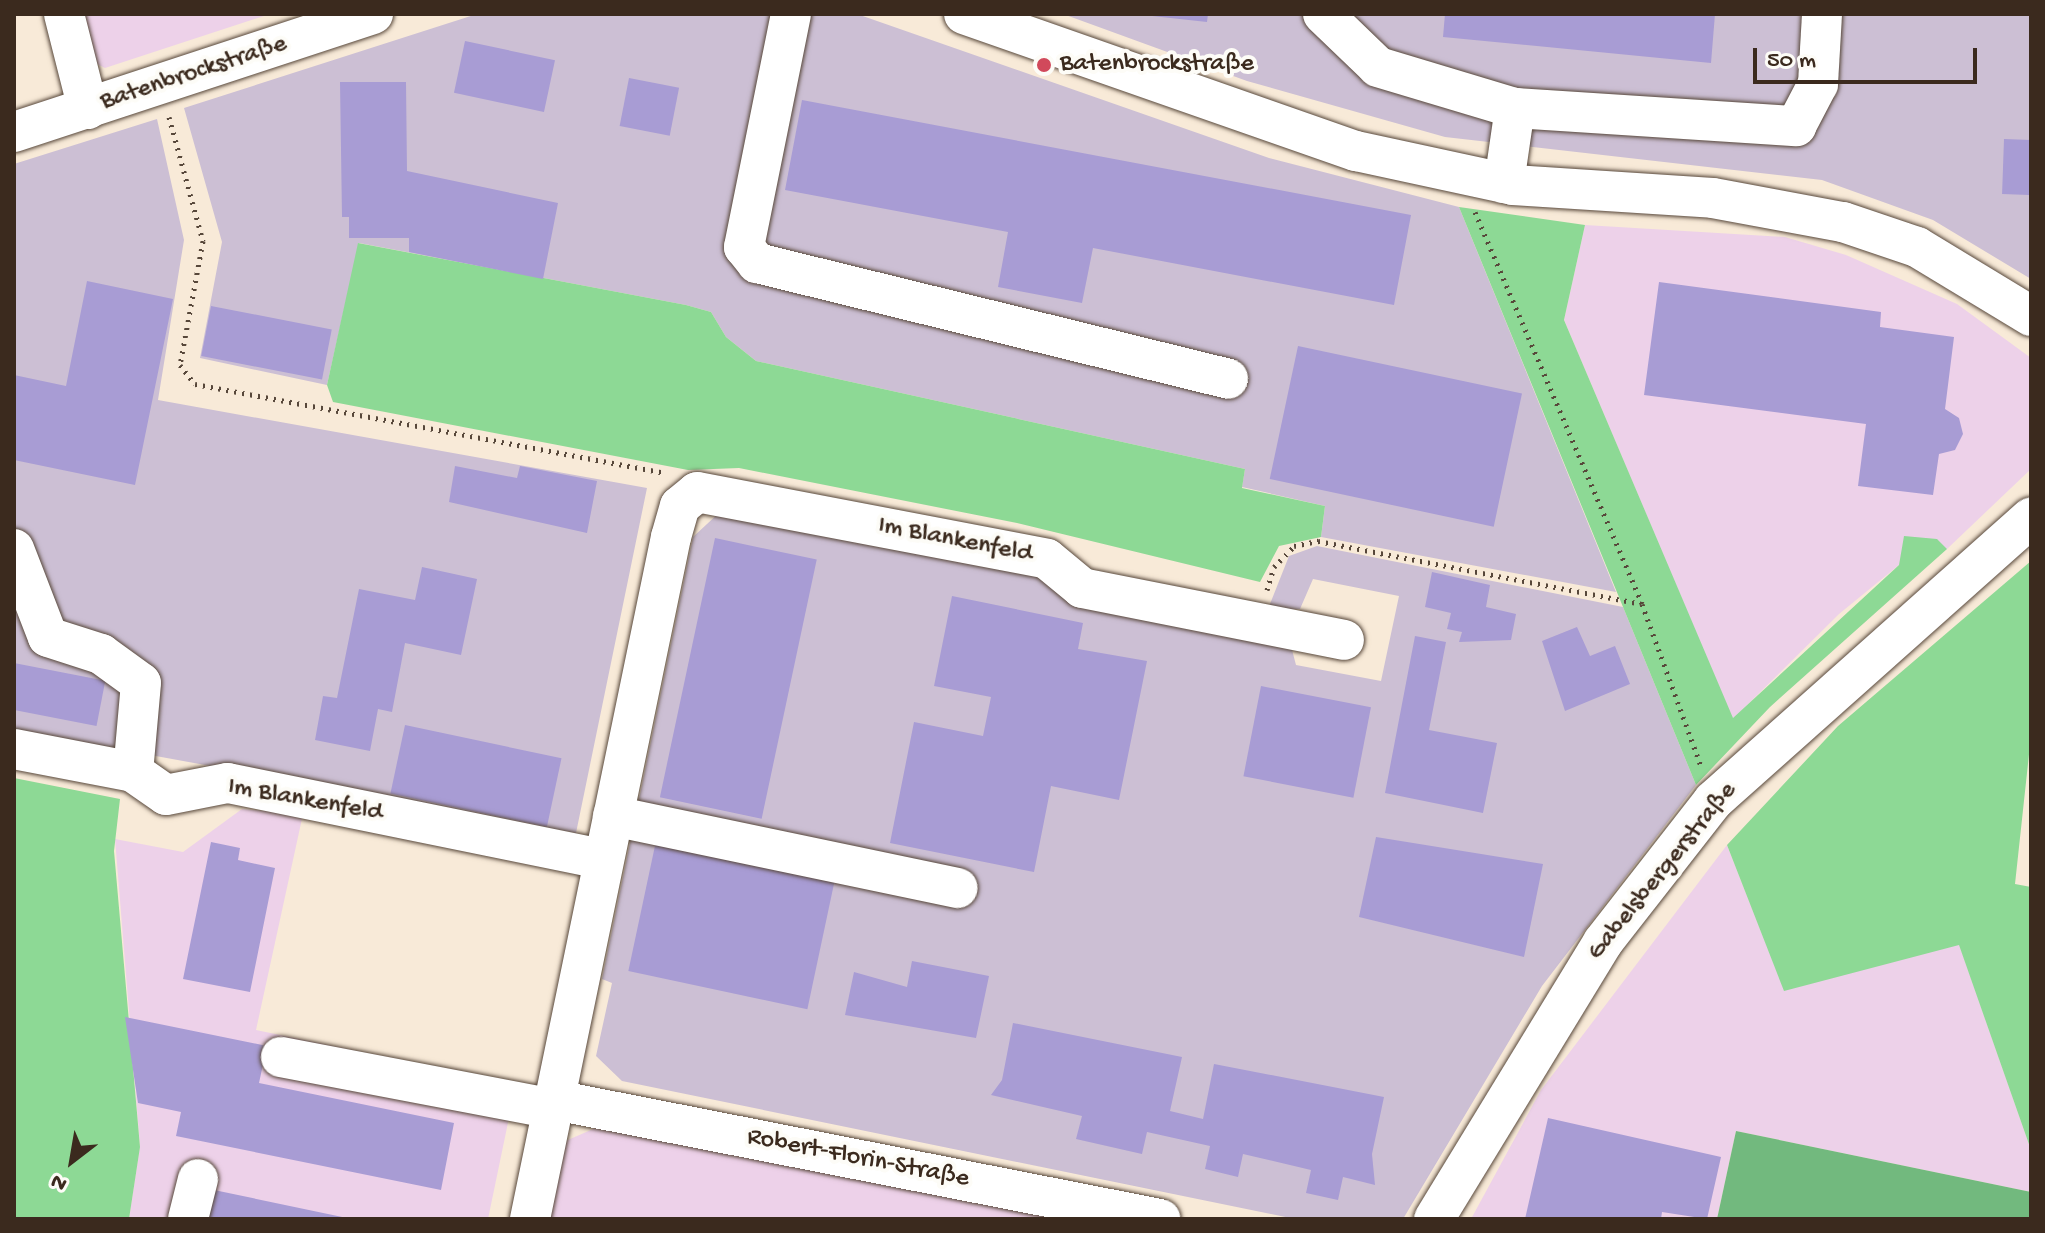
<!DOCTYPE html>
<html>
<head>
<meta charset="utf-8">
<style>
  body { margin:0 }
  #map { position:relative; width:2045px; height:1233px; overflow:hidden; background:#f8ead8; font-family:"Gochi Hand",sans-serif }
  div>[style] { position:absolute }
  .built>* { inset:0; background:#edd1e9 }
  .industrial>* { inset:0; background:#ccbfd4 }
  .green>* { inset:0; background:#8dd995 }
  .forest>* { inset:0; background:#72b97e }
  .building>* { inset:0; background:#a89cd4; transform-origin:0 0 }
  .path>* { height:5px; margin-top:-2.5px; transform-origin:0; background:repeating-linear-gradient(90deg,#57473a 0 2px,transparent 0 8px) }
  .roads { filter:drop-shadow(0 0 2px #57473a) drop-shadow(0 0 2px #57473a) }
  .minor>* { height:40px; margin:-20px; padding:0 20px; transform-origin:20px; border-radius:20px; background:#fff }
  .dots>* { width:22px; height:22px; translate:-50% -50%; box-sizing:border-box; border:4px solid #fdfcf7; border-radius:50% }
  span { translate:-50% -50%; white-space:nowrap; text-align:center; line-height:1.15; -webkit-text-stroke:8px #fdfcf7; paint-order:stroke }
  .poi-label { font-size:26px; color:#3b2a1e }
  .left { translate:0 -50%; text-align:left }
  .street-label { font-size:26px; color:#3b2a1e }
  .frame { position:absolute; inset:0; border:16px solid #3b2a1e; pointer-events:none }
  .north { position:absolute; left:32px; top:1121px; width:80px; height:80px; -webkit-text-stroke:6px #fdfcf7; paint-order:stroke; rotate:211deg; font-size:22px; font-weight:700; line-height:32px; text-align:center; color:#3b2a1e }
  .north::after { content:''; display:block; margin:auto; width:28px; height:36px; background:#3b2a1e; clip-path:polygon(50% 0,100% 100%,50% 72%,0 100%) }
  .scale { position:absolute; left:1753px; top:48px; width:224px; height:36px; box-sizing:border-box; border:4px solid #3b2a1e; border-top:0; padding-left:10px; font-size:24px; line-height:28px; white-space:nowrap; color:#3b2a1e; -webkit-text-stroke:6px #fdfcf7; paint-order:stroke }
</style>
</head>
<body>
<div id="map">
  <div class="built">
    <i style="clip-path:polygon(74px 14px,270px 14px,105px 68px,93px 62px)"></i>
    <i style="clip-path:polygon(1585px 225px,1785px 237px,1846px 255px,1957px 304px,2031px 358px,2031px 469px,1947px 549px,1899px 565px,1839px 614px,1733px 719px,1564px 320px)"></i>
    <i style="clip-path:polygon(242px 809px,303px 814px,256px 1030px,516px 1084px,488px 1219px,129px 1219px,140px 1146px,115px 839px,183px 852px)"></i>
    <i style="clip-path:polygon(1727px 845px,1784px 990px,1959px 944px,2031px 1150px,2031px 1192px,1736px 1131px,1717px 1219px,1471px 1219px,1541px 1090px)"></i>
    <i style="clip-path:polygon(600px 1126px,1082px 1219px,544px 1219px,561px 1143px)"></i>
  </div>
  <div class="industrial">
    <i style="clip-path:polygon(477px 14px,857px 14px,1269px 158px,1459px 207px,1616px 592px,1321px 537px,1325px 506px,1242px 487px,1245px 469px,756px 361px,726px 337px,711px 312px,686px 305px,359px 243px,327px 385px,200px 358px,222px 242px,184px 108px)"></i>
    <i style="clip-path:polygon(1063px 14px,2031px 14px,2031px 279px,1933px 220px,1822px 180px,1445px 137px,1247px 81px)"></i>
    <i style="clip-path:polygon(157px 119px,184px 240px,158px 400px,647px 488px,576px 833px,14px 730px,14px 164px)"></i>
    <i style="clip-path:polygon(721px 511px,1051px 574px,1291px 646px,1296px 665px,1381px 681px,1399px 596px,1313px 579px,1300px 609px,1268px 609px,1289px 556px,1317px 546px,1623px 607px,1696px 785px,1542px 986px,1403px 1219px,1295px 1219px,622px 1081px,596px 1056px,612px 983px,602px 979px,693px 537px)"></i>
  </div>
  <div class="green">
    <i style="clip-path:polygon(1459px 207px,1585px 225px,1564px 320px,1733px 718px,1899px 565px,1904px 536px,1937px 539px,1947px 549px,1770px 707px,1696px 785px)"></i>
    <i style="clip-path:polygon(358px 243px,686px 305px,711px 312px,726px 337px,756px 361px,1245px 469px,1242px 488px,1325px 506px,1321px 537px,1279px 546px,1260px 582px,1017px 523px,739px 468px,688px 470px,333px 402px,327px 385px)"></i>
    <i style="clip-path:polygon(2031px 561px,2031px 736px,2015px 884px,2031px 887px,2031px 1150px,1959px 945px,1784px 991px,1727px 845px,1838px 726px)"></i>
    <i style="clip-path:polygon(14px 778px,120px 799px,114px 851px,140px 1147px,129px 1219px,14px 1219px)"></i>
  </div>
  <div class="forest">
    <i style="clip-path:polygon(1736px 1131px,2031px 1192px,2031px 1219px,1717px 1219px)"></i>
  </div>
  <div class="building">
    <i style="clip-path:polygon(1134px 14px,1208px 14px,1207px 22px)"></i>
    <i style="clip-path:polygon(1445px 14px,1715px 14px,1711px 63px,1443px 37px)"></i>
    <i style="left:465px;top:41px;width:92px;height:53px;rotate:12deg"></i>
    <i style="left:629px;top:78px;width:51px;height:49px;rotate:11deg"></i>
    <i style="clip-path:polygon(340px 82px,406px 82px,407px 171px,558px 203px,543px 279px,409px 252px,409px 238px,349px 238px,349px 217px,342px 217px)"></i>
    <i style="clip-path:polygon(802px 100px,1411px 215px,1394px 305px,1093px 248px,1082px 303px,998px 287px,1008px 232px,785px 190px)"></i>
    <i style="left:2004px;top:139px;width:27px;height:55px;rotate:2deg"></i>
    <i style="clip-path:polygon(87px 281px,173px 299px,135px 485px,14px 460px,14px 375px,66px 386px)"></i>
    <i style="clip-path:polygon(1659px 282px,1881px 312px,1880px 327px,1954px 337px,1945px 409px,1959px 418px,1963px 434px,1955px 450px,1939px 454px,1933px 495px,1858px 486px,1866px 424px,1644px 395px)"></i>
    <i style="left:211px;top:306px;width:123px;height:51px;rotate:11deg"></i>
    <i style="left:1298px;top:346px;width:229px;height:136px;rotate:12deg"></i>
    <i style="clip-path:polygon(455px 466px,517px 478px,520px 466px,597px 481px,587px 533px,449px 502px)"></i>
    <i style="left:715px;top:538px;width:104px;height:265px;rotate:12deg"></i>
    <i style="clip-path:polygon(422px 567px,477px 579px,461px 655px,405px 643px,392px 712px,378px 709px,370px 751px,315px 740px,323px 696px,337px 698px,359px 589px,415px 600px)"></i>
    <i style="clip-path:polygon(1432px 572px,1490px 585px,1486px 607px,1516px 614px,1511px 640px,1459px 642px,1462px 632px,1447px 629px,1451px 613px,1425px 607px)"></i>
    <i style="clip-path:polygon(952px 596px,1083px 623px,1078px 649px,1147px 661px,1119px 800px,1051px 786px,1034px 872px,890px 843px,914px 722px,983px 736px,991px 697px,934px 686px)"></i>
    <i style="clip-path:polygon(1577px 627px,1590px 656px,1615px 646px,1630px 684px,1565px 711px,1542px 641px)"></i>
    <i style="clip-path:polygon(1415px 636px,1446px 642px,1429px 730px,1497px 743px,1483px 813px,1385px 793px)"></i>
    <i style="left:14px;top:663px;width:93px;height:46px;rotate:11deg"></i>
    <i style="left:1261px;top:686px;width:112px;height:92px;rotate:11deg"></i>
    <i style="left:405px;top:725px;width:160px;height:70px;rotate:12deg"></i>
    <i style="clip-path:polygon(1376px 837px,1543px 864px,1524px 957px,1359px 917px)"></i>
    <i style="left:656px;top:841px;width:183px;height:133px;rotate:12deg"></i>
    <i style="clip-path:polygon(211px 842px,240px 848px,238px 860px,275px 868px,250px 992px,183px 979px)"></i>
    <i style="clip-path:polygon(912px 961px,989px 976px,976px 1038px,845px 1015px,854px 972px,907px 987px)"></i>
    <i style="clip-path:polygon(125px 1017px,267px 1046px,259px 1083px,454px 1123px,441px 1190px,176px 1136px,181px 1112px,138px 1103px)"></i>
    <i style="clip-path:polygon(1013px 1023px,1182px 1057px,1170px 1111px,1203px 1119px,1214px 1064px,1384px 1097px,1372px 1154px,1375px 1185px,1343px 1177px,1338px 1200px,1306px 1193px,1311px 1170px,1243px 1154px,1238px 1177px,1205px 1169px,1210px 1146px,1147px 1132px,1142px 1154px,1076px 1139px,1082px 1116px,991px 1095px,1002px 1080px)"></i>
    <i style="clip-path:polygon(1548px 1118px,1721px 1157px,1707px 1219px,1662px 1212px,1661px 1219px,1525px 1219px)"></i>
    <i style="clip-path:polygon(214px 1190px,347px 1218px,347px 1219px,208px 1219px)"></i>
  </div>
  <div class="path">
    <i style="left:169px;top:117px;width:129px;rotate:74.7deg"></i>
    <i style="left:203px;top:241px;width:126px;rotate:100.5deg"></i>
    <i style="left:180px;top:365px;width:24px;rotate:52deg"></i>
    <i style="left:195px;top:384px;width:479px;rotate:10.7deg"></i>
    <i style="left:1475px;top:212px;width:426px;rotate:66.9deg"></i>
    <i style="left:1642px;top:604px;width:172px;rotate:70deg"></i>
    <i style="left:1267px;top:590px;width:24px;rotate:-73deg"></i>
    <i style="left:1274px;top:567px;width:29px;rotate:-46deg"></i>
    <i style="left:1294px;top:546px;width:25px;rotate:-12deg"></i>
    <i style="left:1318px;top:541px;width:329px;rotate:11deg"></i>
  </div>
  <div class="roads">
    <div class="minor">
      <i style="left:64px;top:14px;width:98px;rotate:75.8deg"></i>
      <i style="left:791px;top:14px;width:238px;rotate:101.4deg"></i>
      <i style="left:744px;top:247px;width:21px;rotate:51deg"></i>
      <i style="left:757px;top:263px;width:485px;rotate:13.8deg"></i>
      <i style="left:964px;top:14px;width:415px;rotate:19.3deg"></i>
      <i style="left:1356px;top:151px;width:161px;rotate:12.2deg"></i>
      <i style="left:1513px;top:185px;width:200px;rotate:3.7deg"></i>
      <i style="left:1713px;top:198px;width:132px;rotate:10.5deg"></i>
      <i style="left:1843px;top:222px;width:78px;rotate:18.7deg"></i>
      <i style="left:1917px;top:247px;width:133px;rotate:31.2deg"></i>
      <i style="left:1323px;top:14px;width:76px;rotate:43.9deg"></i>
      <i style="left:1378px;top:67px;width:143px;rotate:16.7deg"></i>
      <i style="left:1515px;top:108px;width:282px;rotate:3.7deg"></i>
      <i style="left:1796px;top:126px;width:47px;rotate:-62.4deg"></i>
      <i style="left:1818px;top:84px;width:70px;rotate:-86.7deg"></i>
      <i style="left:14px;top:132px;width:378px;rotate:-18.2deg"></i>
      <i style="left:1504px;top:183px;width:76px;rotate:-81.7deg"></i>
      <i style="left:14px;top:549px;width:94px;rotate:68.9deg"></i>
      <i style="left:48px;top:637px;width:56px;rotate:17.8deg"></i>
      <i style="left:101px;top:654px;width:49px;rotate:35.9deg"></i>
      <i style="left:141px;top:683px;width:89px;rotate:95.1deg"></i>
      <i style="left:14px;top:749px;width:121px;rotate:10.9deg"></i>
      <i style="left:133px;top:772px;width:40px;rotate:34.9deg"></i>
      <i style="left:166px;top:795px;width:63px;rotate:-11deg"></i>
      <i style="left:228px;top:783px;width:383px;rotate:11.5deg"></i>
      <i style="left:613px;top:816px;width:352px;rotate:11.8deg"></i>
      <i style="left:281px;top:1057px;width:277px;rotate:10.8deg"></i>
      <i style="left:555px;top:1100px;width:617px;rotate:11.13deg"></i>
      <i style="left:188px;top:1219px;width:41px;rotate:-76deg"></i>
      <i style="left:530px;top:1219px;width:696px;rotate:-78.32deg"></i>
      <i style="left:671px;top:537px;width:32px;rotate:-74deg"></i>
      <i style="left:680px;top:506px;width:22px;rotate:-39deg"></i>
      <i style="left:697px;top:492px;width:356px;rotate:10.8deg"></i>
      <i style="left:1047px;top:559px;width:45px;rotate:39.6deg"></i>
      <i style="left:1082px;top:588px;width:267px;rotate:11.2deg"></i>
      <i style="left:1434px;top:1219px;width:324px;rotate:-58.6deg"></i>
      <i style="left:1603px;top:942px;width:179px;rotate:-52deg"></i>
      <i style="left:1713px;top:801px;width:426px;rotate:-41.7deg"></i>
    </div>
  </div>
  <div class="dots">
    <i style="left:1044px;top:65px;background:#d1495b"></i>
  </div>
  <div class="poi-label">
    <span class="left" style="left:1060px;top:65px">Batenbrockstraße</span>
  </div>
  <div class="street-label">
    <span style="left:194px;top:74px;rotate:-18deg">Batenbrockstraße</span>
    <span style="left:955px;top:541px;rotate:11deg">Im Blankenfeld</span>
    <span style="left:305px;top:801px;rotate:10deg">Im Blankenfeld</span>
    <span style="left:1663px;top:872px;rotate:-51deg">Gabelsbergerstraße</span>
    <span style="left:858px;top:1159px;rotate:11deg">Robert-Florin-Straße</span>
  </div>
  <div class="frame"></div>
  <div class="north">N</div>
  <div class="scale">50 m</div>
</div>
</body>
</html>
